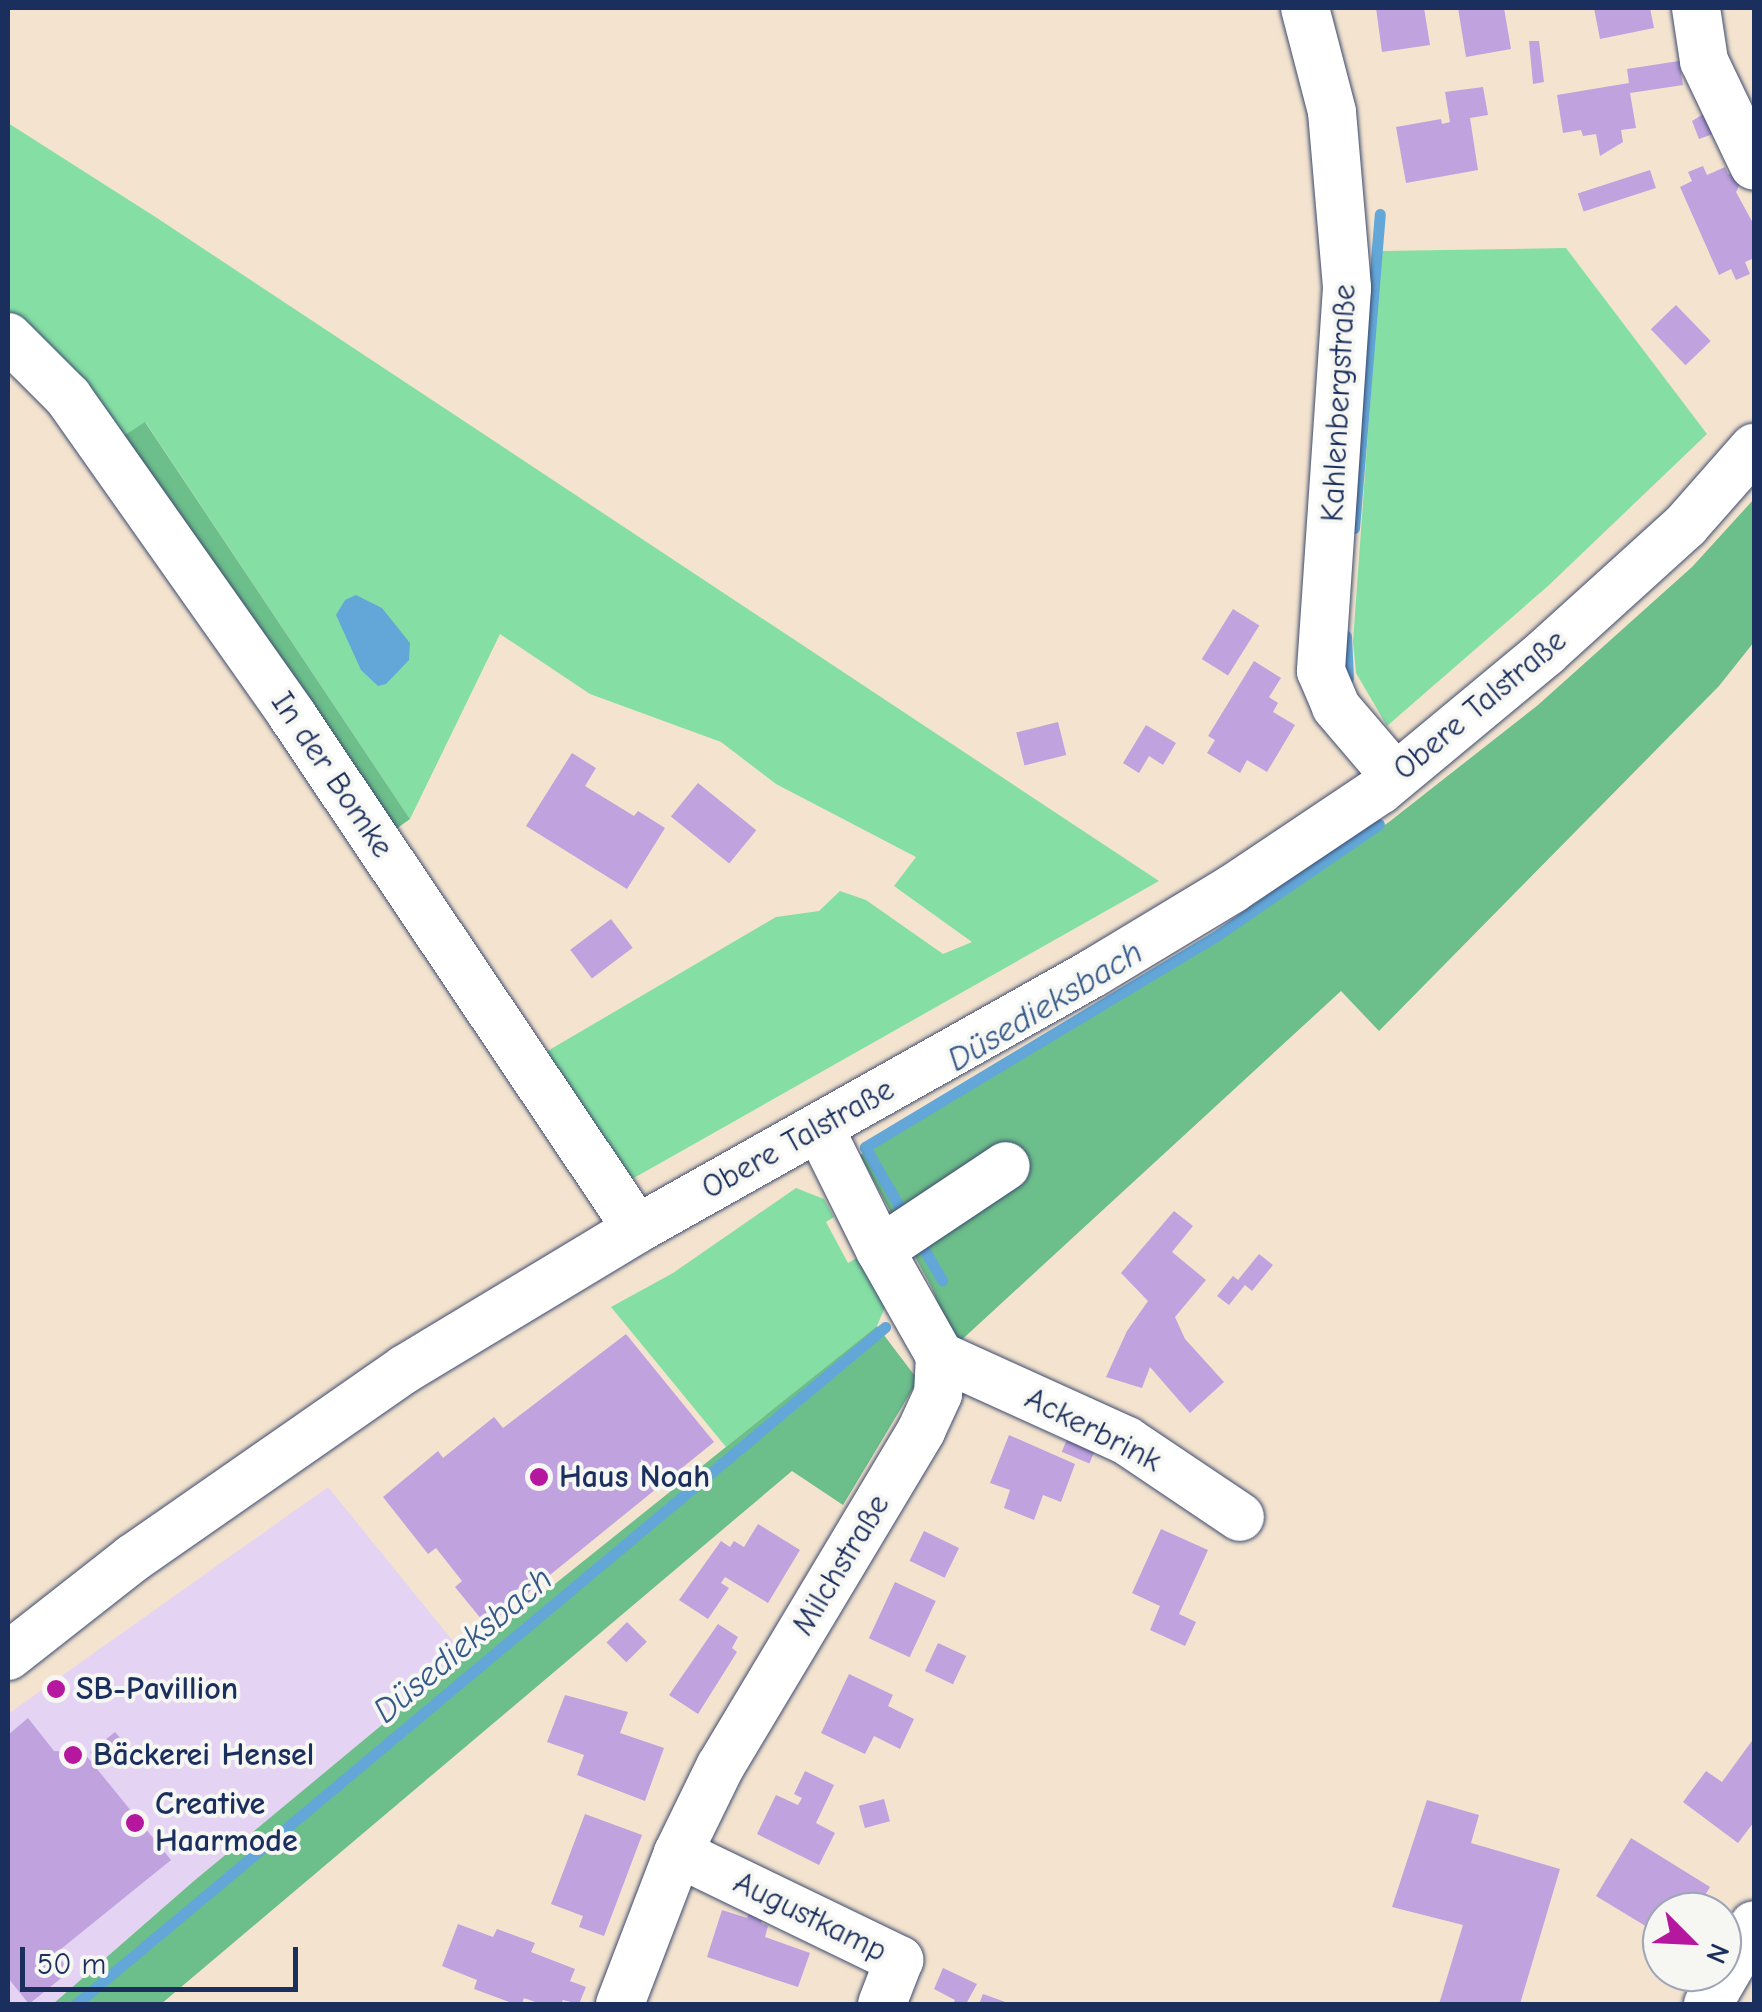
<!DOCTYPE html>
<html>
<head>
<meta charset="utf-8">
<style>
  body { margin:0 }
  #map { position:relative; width:1762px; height:2012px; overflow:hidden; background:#f4e4cf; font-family:"Comic Neue",sans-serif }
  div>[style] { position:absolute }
  .built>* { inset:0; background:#e4d3f2 }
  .green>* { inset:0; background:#85dfa4 }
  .forest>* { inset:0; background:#6cbe8a }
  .water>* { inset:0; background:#62a7d8 }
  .stream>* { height:11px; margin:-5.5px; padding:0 5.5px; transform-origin:5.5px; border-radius:5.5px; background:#62a7d8 }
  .building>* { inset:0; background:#bfa2de; transform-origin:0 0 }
  .roads { filter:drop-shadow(0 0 2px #3c4a6f) drop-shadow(0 0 2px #3c4a6f) }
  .minor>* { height:48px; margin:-24px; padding:0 24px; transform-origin:24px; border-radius:24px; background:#fff }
  .dots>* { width:28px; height:28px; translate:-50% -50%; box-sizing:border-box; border:5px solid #f6f6f2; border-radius:50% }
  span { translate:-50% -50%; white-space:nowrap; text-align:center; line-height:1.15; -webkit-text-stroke:8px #f6f6f2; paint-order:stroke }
  .street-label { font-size:32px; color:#1b2f5e }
  .poi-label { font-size:32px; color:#1b2f5e; font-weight:700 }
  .left { translate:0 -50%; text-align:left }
  .water-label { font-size:35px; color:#345989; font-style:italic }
  .frame { position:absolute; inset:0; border:10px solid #1b2f5e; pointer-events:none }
  .north { position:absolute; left:1642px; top:1892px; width:100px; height:100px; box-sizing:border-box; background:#f6f6f2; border:2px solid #9ea6b7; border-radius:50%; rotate:114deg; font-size:28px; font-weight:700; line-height:40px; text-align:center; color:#1b2f5e }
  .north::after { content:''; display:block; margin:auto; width:35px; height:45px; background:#b5179e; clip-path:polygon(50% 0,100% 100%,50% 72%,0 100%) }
  .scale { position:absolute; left:20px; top:1947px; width:278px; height:45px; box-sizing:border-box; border:5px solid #1b2f5e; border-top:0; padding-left:12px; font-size:30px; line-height:35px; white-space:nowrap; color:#1b2f5e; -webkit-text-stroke:8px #f6f6f2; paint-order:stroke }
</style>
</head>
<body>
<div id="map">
  <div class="built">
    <i style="clip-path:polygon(328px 1487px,465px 1656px,195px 1880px,53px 2004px,8px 2004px,8px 1714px)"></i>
  </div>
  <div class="green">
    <i style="clip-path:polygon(8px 123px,157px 218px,1159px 881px,625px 1183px,539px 1056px,776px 917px,819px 911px,840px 891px,866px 900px,943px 954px,972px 942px,894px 886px,916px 857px,776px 784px,721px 742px,590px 694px,500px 634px,410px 819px,146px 423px,114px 442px,8px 326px)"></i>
    <i style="clip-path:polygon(1566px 248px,1707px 434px,1548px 586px,1387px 726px,1356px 673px,1353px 642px,1381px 251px)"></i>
    <i style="clip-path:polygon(796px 1188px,824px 1199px,834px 1217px,826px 1222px,848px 1263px,857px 1258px,885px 1307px,877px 1326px,726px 1447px,611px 1307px,673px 1273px)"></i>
  </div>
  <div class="forest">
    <i style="clip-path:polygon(145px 422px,410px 819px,385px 837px,114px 442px)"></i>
    <i style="clip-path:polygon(1754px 499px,1754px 642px,1719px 686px,1379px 1031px,1341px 991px,955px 1346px,932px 1288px,860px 1155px,1221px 937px,1389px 822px,1538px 705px,1692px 567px)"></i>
    <i style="clip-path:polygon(877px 1326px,918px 1380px,843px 1505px,792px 1471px,161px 2004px,53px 2004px,195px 1880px,465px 1656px)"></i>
  </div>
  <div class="water">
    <i style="clip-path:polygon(356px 595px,382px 608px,410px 643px,409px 660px,386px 684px,378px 686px,361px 670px,336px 615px,345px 600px)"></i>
  </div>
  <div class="stream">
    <i style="left:1354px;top:528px;width:315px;rotate:-85.3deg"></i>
    <i style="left:1346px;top:636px;width:42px;rotate:87.3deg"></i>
    <i style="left:906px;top:1218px;width:82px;rotate:-120deg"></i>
    <i style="left:865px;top:1147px;width:413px;rotate:-31deg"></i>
    <i style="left:1219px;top:934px;width:194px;rotate:-34.5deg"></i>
    <i style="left:918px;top:1239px;width:48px;rotate:59.7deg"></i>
    <i style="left:76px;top:2004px;width:1055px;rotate:-39.92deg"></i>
  </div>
  <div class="building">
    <i style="clip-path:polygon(1376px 8px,1424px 8px,1430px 45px,1382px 52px)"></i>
    <i style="clip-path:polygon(1458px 8px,1504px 8px,1511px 49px,1466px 57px)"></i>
    <i style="clip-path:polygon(1594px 8px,1650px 8px,1654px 28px,1600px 39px)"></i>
    <i style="clip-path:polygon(1529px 41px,1539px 41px,1544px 82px,1533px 84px)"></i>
    <i style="clip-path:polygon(1679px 61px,1683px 85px,1630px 93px,1636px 128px,1621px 130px,1623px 142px,1600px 156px,1596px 134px,1583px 136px,1581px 130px,1563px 133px,1557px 95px,1629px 83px,1627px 69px)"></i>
    <i style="clip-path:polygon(1483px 87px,1488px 115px,1470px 118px,1478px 170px,1406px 183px,1396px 127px,1441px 119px,1442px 124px,1450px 122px,1445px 92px)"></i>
    <i style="clip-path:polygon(1705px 113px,1716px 133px,1699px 139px,1692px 121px)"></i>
    <i style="clip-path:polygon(1703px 166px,1707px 175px,1725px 167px,1728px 174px,1736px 175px,1740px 184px,1736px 192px,1754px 225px,1754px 258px,1745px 262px,1750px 274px,1736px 280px,1731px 269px,1719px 275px,1680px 187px,1692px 181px,1688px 172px)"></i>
    <i style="left:1650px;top:170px;width:19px;height:76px;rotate:72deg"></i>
    <i style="left:1676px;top:305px;width:50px;height:35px;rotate:46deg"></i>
    <i style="left:1233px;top:609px;width:31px;height:59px;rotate:32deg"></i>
    <i style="clip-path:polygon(1254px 661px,1281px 678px,1269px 697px,1278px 703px,1273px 712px,1295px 725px,1267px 772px,1247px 760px,1240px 773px,1207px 753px,1215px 740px,1208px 736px)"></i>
    <i style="left:1058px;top:722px;width:34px;height:43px;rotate:76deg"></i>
    <i style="clip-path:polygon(1146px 725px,1176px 743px,1163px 765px,1149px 756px,1139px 773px,1123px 763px)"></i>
    <i style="clip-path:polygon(572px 753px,596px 768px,585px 786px,634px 816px,638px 811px,665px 828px,627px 889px,526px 826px)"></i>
    <i style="left:698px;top:783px;width:75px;height:43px;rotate:39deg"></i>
    <i style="left:611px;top:919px;width:36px;height:51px;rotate:53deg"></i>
    <i style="clip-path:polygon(1174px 1211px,1193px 1226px,1172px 1252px,1206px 1280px,1175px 1317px,1185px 1339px,1224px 1382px,1190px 1413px,1150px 1367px,1142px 1388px,1106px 1377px,1127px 1331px,1148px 1301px,1121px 1273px)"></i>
    <i style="clip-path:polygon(1259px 1254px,1273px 1265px,1252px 1291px,1245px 1285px,1229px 1305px,1217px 1296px,1233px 1276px,1238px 1280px)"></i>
    <i style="clip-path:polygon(626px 1334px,714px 1442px,487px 1626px,455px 1587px,462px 1581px,436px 1548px,428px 1554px,383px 1497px,438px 1451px,443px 1458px,494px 1417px,503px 1428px)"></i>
    <i style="clip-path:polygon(1009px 1435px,1075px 1464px,1061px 1502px,1043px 1495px,1034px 1520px,1004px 1508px,1010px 1490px,990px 1483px)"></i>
    <i style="left:1068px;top:1437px;width:30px;height:16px;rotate:23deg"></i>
    <i style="clip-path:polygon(758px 1524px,800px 1550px,768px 1603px,725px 1577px,721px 1583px,729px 1588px,708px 1619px,679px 1600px,721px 1541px,730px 1547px,734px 1541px,744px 1547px)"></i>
    <i style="clip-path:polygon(1161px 1529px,1208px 1550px,1179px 1614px,1196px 1622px,1185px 1646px,1150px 1630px,1160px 1606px,1132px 1593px)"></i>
    <i style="left:924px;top:1531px;width:39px;height:33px;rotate:26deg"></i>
    <i style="left:895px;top:1582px;width:45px;height:62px;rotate:25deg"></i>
    <i style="left:627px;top:1622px;width:28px;height:29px;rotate:45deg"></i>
    <i style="clip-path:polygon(718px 1624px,738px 1637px,732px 1648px,737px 1652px,698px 1714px,669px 1695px)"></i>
    <i style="left:938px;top:1643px;width:31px;height:31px;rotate:25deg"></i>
    <i style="clip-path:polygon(849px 1674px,893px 1695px,888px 1706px,914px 1719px,900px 1749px,874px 1736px,865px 1754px,821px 1733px)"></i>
    <i style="clip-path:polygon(565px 1695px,628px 1712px,620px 1733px,664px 1748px,645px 1801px,577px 1775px,584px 1755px,547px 1742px)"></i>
    <i style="clip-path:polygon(28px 1718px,54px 1751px,84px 1753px,171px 1860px,56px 1953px,70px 1971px,29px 2004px,8px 1978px,8px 1735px)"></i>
    <i style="left:115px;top:1732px;width:19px;height:32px;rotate:51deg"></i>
    <i style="clip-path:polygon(1754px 1738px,1754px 1822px,1738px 1843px,1683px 1802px,1706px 1771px,1722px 1782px)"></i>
    <i style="clip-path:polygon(805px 1771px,834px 1785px,816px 1823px,835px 1833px,819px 1865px,757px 1834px,776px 1795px,798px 1805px,802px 1798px,794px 1794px)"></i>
    <i style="left:884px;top:1799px;width:23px;height:26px;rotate:75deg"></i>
    <i style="clip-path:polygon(1427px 1800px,1479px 1815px,1471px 1843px,1560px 1869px,1520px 2004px,1439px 2004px,1463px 1925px,1392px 1907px)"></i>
    <i style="clip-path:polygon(585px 1814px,642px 1835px,604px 1936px,579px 1927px,583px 1916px,551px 1904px)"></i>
    <i style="clip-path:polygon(1631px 1838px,1710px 1887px,1695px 1912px,1662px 1912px,1662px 1936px,1596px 1896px)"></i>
    <i style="clip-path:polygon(751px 1908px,764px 1912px,761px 1923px,768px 1926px,765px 1937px,810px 1953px,798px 1987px,707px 1957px,722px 1910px,747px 1918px)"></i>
    <i style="clip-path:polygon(458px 1924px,493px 1937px,497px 1929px,535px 1943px,531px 1952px,575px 1969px,570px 1981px,586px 1987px,579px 2004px,563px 2000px,561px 2004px,541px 2004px,524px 1998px,522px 2004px,515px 2004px,474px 1989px,477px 1980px,442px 1966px)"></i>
    <i style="clip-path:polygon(943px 1968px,977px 1984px,966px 2004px,953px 2004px,955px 2000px,934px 1989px)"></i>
    <i style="clip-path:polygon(983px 1994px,1011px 2004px,979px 2004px)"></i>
  </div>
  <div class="roads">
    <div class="minor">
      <i style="left:1305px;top:8px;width:107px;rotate:75.4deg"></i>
      <i style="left:1332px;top:112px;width:177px;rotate:85.1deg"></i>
      <i style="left:1347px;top:288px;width:384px;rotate:93.9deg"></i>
      <i style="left:1321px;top:671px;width:39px;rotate:67deg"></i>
      <i style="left:1336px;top:707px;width:91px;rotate:49.5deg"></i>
      <i style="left:1696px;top:8px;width:54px;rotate:81.4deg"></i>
      <i style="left:1704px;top:61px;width:116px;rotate:64.5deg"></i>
      <i style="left:8px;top:337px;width:85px;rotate:45deg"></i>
      <i style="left:68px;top:397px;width:389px;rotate:54.8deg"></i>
      <i style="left:292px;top:715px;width:619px;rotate:56.13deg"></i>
      <i style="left:880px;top:1250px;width:151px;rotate:-33.7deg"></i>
      <i style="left:940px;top:1356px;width:205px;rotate:24.4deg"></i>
      <i style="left:1127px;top:1441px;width:136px;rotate:33.9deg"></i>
      <i style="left:8px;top:1656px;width:159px;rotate:-38.1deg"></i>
      <i style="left:133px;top:1558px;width:331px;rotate:-34.8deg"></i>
      <i style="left:405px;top:1369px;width:271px;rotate:-31.1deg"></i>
      <i style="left:637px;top:1229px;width:523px;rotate:-29.31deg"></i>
      <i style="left:1093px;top:973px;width:162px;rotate:-31.1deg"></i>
      <i style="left:1232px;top:889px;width:178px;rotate:-33.8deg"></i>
      <i style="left:1380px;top:790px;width:216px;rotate:-39.7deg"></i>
      <i style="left:1546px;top:652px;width:189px;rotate:-42.2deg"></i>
      <i style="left:1686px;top:525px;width:103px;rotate:-48.6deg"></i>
      <i style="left:678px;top:1853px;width:246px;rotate:25.8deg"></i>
      <i style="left:899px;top:1960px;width:47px;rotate:111.1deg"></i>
      <i style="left:620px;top:2004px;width:162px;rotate:-69deg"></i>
      <i style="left:678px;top:1853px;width:96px;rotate:-64deg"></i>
      <i style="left:720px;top:1767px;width:392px;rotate:-59.1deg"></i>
      <i style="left:921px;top:1431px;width:41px;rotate:-65.3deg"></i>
      <i style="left:938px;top:1394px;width:38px;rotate:-87deg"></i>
      <i style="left:940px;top:1356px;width:122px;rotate:-119.5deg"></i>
      <i style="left:880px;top:1250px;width:137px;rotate:-116.4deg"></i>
      <i style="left:1708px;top:2004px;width:91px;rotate:-59.8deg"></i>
    </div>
  </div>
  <div class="dots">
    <i style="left:539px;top:1477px;background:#b5179e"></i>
    <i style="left:56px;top:1689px;background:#b5179e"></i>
    <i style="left:73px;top:1755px;background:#b5179e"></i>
    <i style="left:135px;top:1823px;background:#b5179e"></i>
  </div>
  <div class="street-label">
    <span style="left:1339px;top:403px;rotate:-87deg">Kahlenbergstraße</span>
    <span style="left:1480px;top:705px;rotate:-40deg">Obere Talstraße</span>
    <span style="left:332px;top:775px;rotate:56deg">In der Bomke</span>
    <span style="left:798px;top:1139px;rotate:-29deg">Obere Talstraße</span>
    <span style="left:1093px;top:1430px;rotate:27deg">Ackerbrink</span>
    <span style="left:841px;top:1565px;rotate:-59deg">Milchstraße</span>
    <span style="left:810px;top:1917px;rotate:26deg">Augustkamp</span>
  </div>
  <div class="poi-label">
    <span class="left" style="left:559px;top:1477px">Haus Noah</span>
    <span class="left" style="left:76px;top:1689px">SB-Pavillion</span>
    <span class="left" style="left:93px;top:1755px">Bäckerei Hensel</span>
    <span class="left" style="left:155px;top:1823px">Creative<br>Haarmode</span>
  </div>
  <div class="water-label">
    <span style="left:1045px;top:1006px;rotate:-31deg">Düsedieksbach</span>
    <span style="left:463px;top:1645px;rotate:-40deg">Düsedieksbach</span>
  </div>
  <div class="frame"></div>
  <div class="north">N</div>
  <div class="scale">50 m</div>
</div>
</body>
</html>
